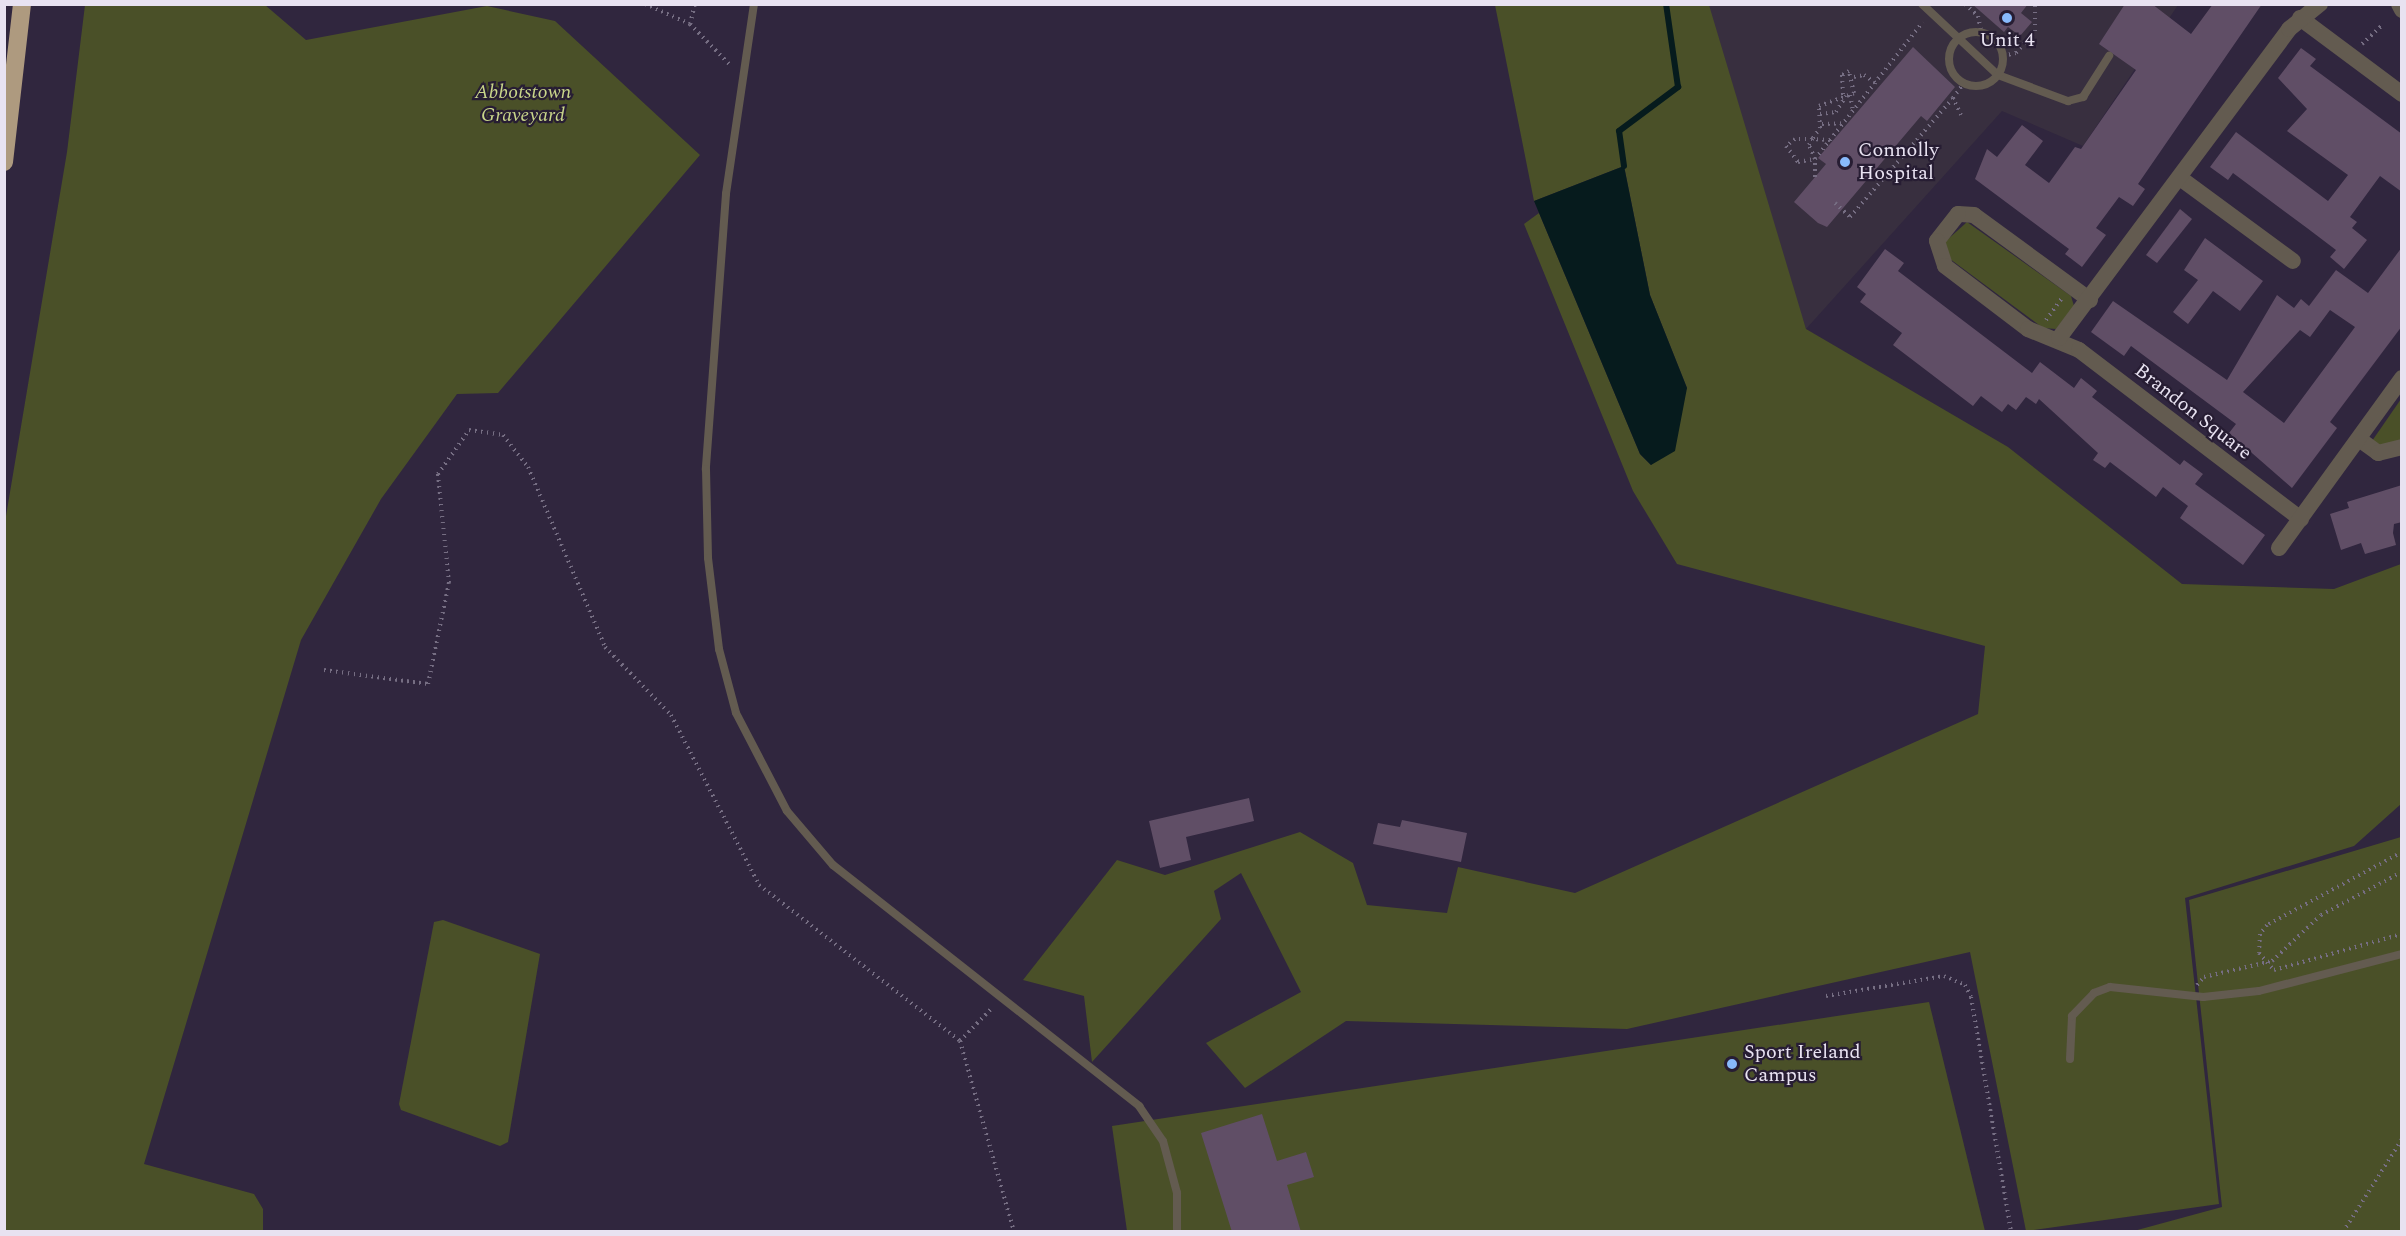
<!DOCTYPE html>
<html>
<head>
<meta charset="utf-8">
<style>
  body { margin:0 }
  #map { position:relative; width:2406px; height:1236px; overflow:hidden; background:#30263e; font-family:Spectral,serif }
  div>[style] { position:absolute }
  .medical>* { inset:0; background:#382f3f }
  .green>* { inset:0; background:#4a5028 }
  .water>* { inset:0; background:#061b1d }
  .stream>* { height:6px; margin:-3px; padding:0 3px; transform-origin:3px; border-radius:3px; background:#061b1d }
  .building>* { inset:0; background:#604e66 }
  .path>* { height:4px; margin-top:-2px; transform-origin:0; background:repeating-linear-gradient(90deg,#766e83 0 1.5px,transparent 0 6px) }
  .lane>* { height:8px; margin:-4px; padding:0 4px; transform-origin:4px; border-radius:4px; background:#635b50 }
  .lane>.ring { margin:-4px; padding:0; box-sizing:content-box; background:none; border:8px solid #635b50; border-radius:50% }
  .street>* { height:16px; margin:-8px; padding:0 8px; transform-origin:8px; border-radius:8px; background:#635b50 }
  .highway>* { height:18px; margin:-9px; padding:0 9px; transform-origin:9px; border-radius:9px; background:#ae9a7f }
  .dots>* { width:16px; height:16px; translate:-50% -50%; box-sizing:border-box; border:3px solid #271d33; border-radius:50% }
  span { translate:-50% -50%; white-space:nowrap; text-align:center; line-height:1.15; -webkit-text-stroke:4.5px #271d33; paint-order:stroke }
  .poi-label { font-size:20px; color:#e8e2f1 }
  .left { translate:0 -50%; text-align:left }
  .park-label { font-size:20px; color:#c9d68a; font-style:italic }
  .street-label { font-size:20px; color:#e8e2f1 }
  .frame { position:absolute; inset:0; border:6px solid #e8e2f1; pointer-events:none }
</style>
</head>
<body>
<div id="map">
  <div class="medical">
    <i style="clip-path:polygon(1693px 5px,2178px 5px,2083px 146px,2002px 111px,1806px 329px)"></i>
  </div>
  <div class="green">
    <i style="clip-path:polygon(85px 5px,265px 5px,306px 40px,487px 6px,555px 21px,700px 155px,498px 393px,457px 394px,381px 499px,301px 640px,144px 1164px,254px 1194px,263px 1209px,263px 1231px,5px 1231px,5px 522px,67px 152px)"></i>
    <i style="clip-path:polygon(1495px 5px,1709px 5px,1806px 329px,2008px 447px,2182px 584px,2334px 589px,2401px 564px,2401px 804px,2354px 846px,2185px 898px,2219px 1204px,2026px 1231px,1970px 952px,1627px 1029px,1346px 1021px,1245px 1088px,1206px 1043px,1301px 992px,1241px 873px,1214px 891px,1221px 919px,1092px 1062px,1084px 996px,1023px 980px,1117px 860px,1165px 875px,1300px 832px,1353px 863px,1367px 905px,1447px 913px,1458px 867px,1575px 893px,1978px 714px,1985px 646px,1677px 564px,1633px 491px,1524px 224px,1539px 213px,1640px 454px,1651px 465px,1687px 388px,1650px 295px,1624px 166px,1534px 201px)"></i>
    <i style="clip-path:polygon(1967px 222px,2071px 296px,2074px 306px,2056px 329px,2043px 328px,1946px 256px,1946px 241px)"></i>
    <i style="clip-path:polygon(2401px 399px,2401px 442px,2385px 447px,2372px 441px)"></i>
    <i style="clip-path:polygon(2401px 837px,2401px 1231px,2130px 1232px,2222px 1207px,2189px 900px)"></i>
    <i style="clip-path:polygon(443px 920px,540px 954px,508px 1142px,500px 1146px,401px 1110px,399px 1104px,434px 922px)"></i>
    <i style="clip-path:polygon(1929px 1002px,1985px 1231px,1127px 1231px,1112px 1126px)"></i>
  </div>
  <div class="water">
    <i style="clip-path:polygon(1624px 166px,1650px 295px,1687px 388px,1675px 451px,1651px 465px,1640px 454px,1534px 201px)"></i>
  </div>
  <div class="stream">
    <i style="left:1624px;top:166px;width:35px;rotate:-98deg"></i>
    <i style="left:1619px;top:131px;width:74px;rotate:-36.7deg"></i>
    <i style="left:1678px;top:87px;width:84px;rotate:-98.2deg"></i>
  </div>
  <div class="building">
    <i style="clip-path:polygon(1972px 4px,2028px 4px,2021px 13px,2032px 22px,2020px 36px,2008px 27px,2004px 32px)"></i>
    <i style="clip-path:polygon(2125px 4px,2152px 4px,2191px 34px,2213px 4px,2262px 4px,2138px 184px,2145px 189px,2133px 206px,2119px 197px,2096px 228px,2106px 235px,2082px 267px,2065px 254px,2069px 249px,1975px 179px,1987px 149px,1997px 157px,2022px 125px,2043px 141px,2025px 165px,2049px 183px,2075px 147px,2081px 149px,2136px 70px,2099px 44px)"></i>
    <i style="clip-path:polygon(1913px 47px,1955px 87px,1927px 121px,1921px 116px,1827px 227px,1818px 223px,1794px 202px,1826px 164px,1818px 158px)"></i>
    <i style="clip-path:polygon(2301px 48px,2316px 59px,2310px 66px,2402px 134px,2402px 192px,2380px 176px,2350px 217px,2357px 222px,2352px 228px,2367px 240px,2344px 269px,2330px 257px,2336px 250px,2307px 228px,2233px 173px,2228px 180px,2210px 167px,2236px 132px,2328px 201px,2348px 175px,2287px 131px,2307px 109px,2278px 78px)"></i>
    <i style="clip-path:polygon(2180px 209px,2192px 219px,2157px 263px,2146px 255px)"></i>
    <i style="clip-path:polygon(2205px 238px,2263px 281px,2240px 311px,2213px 291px,2188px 324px,2173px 312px,2198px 280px,2184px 270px)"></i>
    <i style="clip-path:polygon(evenodd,2402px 247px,2402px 326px,2330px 422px,2337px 428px,2292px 488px,2229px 433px,2236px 424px,2131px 346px,2124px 356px,2091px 332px,2113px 301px,2227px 380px,2277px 295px,2294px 308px,2301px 299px,2309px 306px,2336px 270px,2368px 293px,2402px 247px,2330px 310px,2355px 327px,2284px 423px,2243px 392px,2300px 330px,2310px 337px,2330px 310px)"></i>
    <i style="clip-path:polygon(1885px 249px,1904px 263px,1898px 271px,2032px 373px,2040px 362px,2074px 388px,2081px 378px,2097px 391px,2092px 397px,2180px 465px,2184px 460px,2203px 474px,2195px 484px,2265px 535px,2243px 565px,2180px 518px,2188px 506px,2163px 487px,2156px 497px,2110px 462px,2105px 468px,2093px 460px,2098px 453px,2039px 399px,2036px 404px,2026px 397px,2016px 410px,2008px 404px,2002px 412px,1981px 396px,1973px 406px,1893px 345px,1902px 333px,1860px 302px,1866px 294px,1857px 287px)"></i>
    <i style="clip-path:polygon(2402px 485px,2402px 522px,2394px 524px,2393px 533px,2396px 545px,2365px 554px,2361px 543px,2341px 550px,2330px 514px,2349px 508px,2347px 502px)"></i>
    <i style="clip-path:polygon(1249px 798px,1254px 821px,1186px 837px,1191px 860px,1160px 868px,1149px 821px)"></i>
    <i style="clip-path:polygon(1402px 820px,1467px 833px,1461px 862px,1373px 844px,1378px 823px,1400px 827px)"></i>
    <i style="clip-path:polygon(1262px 1114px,1277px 1161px,1306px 1152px,1314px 1177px,1287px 1185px,1301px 1232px,1232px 1232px,1201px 1133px)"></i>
  </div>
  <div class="path">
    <i style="left:645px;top:4px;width:49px;rotate:24deg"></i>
    <i style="left:690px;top:24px;width:59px;rotate:45.7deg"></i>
    <i style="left:1965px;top:4px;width:18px;rotate:43deg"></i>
    <i style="left:1978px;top:16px;width:16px;rotate:79deg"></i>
    <i style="left:690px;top:24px;width:21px;rotate:-76deg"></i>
    <i style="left:2362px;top:44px;width:26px;rotate:-43deg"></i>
    <i style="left:2003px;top:56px;width:13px;rotate:-13deg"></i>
    <i style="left:2016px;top:53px;width:29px;rotate:-49deg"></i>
    <i style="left:2035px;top:31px;width:27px;rotate:-90deg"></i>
    <i style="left:1854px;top:77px;width:10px;rotate:-11deg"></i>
    <i style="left:1864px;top:75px;width:16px;rotate:35deg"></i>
    <i style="left:1850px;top:95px;width:16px;rotate:79deg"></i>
    <i style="left:1820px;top:114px;width:16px;rotate:-7deg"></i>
    <i style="left:1836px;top:112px;width:19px;rotate:-58deg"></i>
    <i style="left:1961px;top:115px;width:19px;rotate:-115deg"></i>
    <i style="left:1953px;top:98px;width:19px;rotate:-54deg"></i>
    <i style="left:1822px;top:124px;width:23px;rotate:-2deg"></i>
    <i style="left:1830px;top:140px;width:18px;rotate:-177deg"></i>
    <i style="left:1812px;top:139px;width:17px;rotate:180deg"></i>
    <i style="left:1795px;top:139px;width:11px;rotate:142deg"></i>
    <i style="left:1786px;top:146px;width:20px;rotate:53deg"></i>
    <i style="left:1798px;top:162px;width:17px;rotate:-10deg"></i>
    <i style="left:1815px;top:159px;width:15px;rotate:-113deg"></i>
    <i style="left:1809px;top:145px;width:7px;rotate:-63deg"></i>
    <i style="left:1812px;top:139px;width:1px;rotate:-45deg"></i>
    <i style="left:1813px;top:138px;width:12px;rotate:-55deg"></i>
    <i style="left:1820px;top:128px;width:22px;rotate:-93deg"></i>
    <i style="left:1819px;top:106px;width:37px;rotate:-20deg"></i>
    <i style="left:1854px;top:93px;width:23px;rotate:-103deg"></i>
    <i style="left:1849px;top:71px;width:8px;rotate:150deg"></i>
    <i style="left:1842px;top:75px;width:21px;rotate:87deg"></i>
    <i style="left:1815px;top:177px;width:18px;rotate:-90deg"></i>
    <i style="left:1815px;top:159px;width:174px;rotate:-51.8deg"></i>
    <i style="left:1835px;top:203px;width:21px;rotate:43deg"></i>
    <i style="left:1850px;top:217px;width:157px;rotate:-49.1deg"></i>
    <i style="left:2046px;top:320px;width:26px;rotate:-54deg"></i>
    <i style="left:324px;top:670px;width:105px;rotate:7.7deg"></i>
    <i style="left:428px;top:684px;width:103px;rotate:-78.3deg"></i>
    <i style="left:449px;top:583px;width:110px;rotate:-95.8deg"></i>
    <i style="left:438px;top:474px;width:54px;rotate:-54.8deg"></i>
    <i style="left:469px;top:430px;width:34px;rotate:8deg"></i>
    <i style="left:503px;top:435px;width:41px;rotate:52deg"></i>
    <i style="left:528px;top:467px;width:196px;rotate:66.8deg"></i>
    <i style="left:605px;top:647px;width:95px;rotate:45.9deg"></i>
    <i style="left:671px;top:715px;width:191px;rotate:62.6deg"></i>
    <i style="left:759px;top:885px;width:254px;rotate:37.8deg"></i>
    <i style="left:960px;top:1041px;width:198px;rotate:74.2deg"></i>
    <i style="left:2402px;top:852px;width:153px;rotate:151.6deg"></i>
    <i style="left:2267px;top:925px;width:11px;rotate:128deg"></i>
    <i style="left:2260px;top:934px;width:19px;rotate:93deg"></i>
    <i style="left:2259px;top:953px;width:23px;rotate:49deg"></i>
    <i style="left:2274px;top:970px;width:133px;rotate:-15.7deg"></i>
    <i style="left:2197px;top:985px;width:11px;rotate:-49deg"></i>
    <i style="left:2204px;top:977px;width:70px;rotate:-13.2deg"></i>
    <i style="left:2272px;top:961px;width:67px;rotate:-43.2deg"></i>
    <i style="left:2321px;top:915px;width:92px;rotate:-28deg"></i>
    <i style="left:1826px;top:996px;width:120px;rotate:-9.6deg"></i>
    <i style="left:1944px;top:976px;width:23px;rotate:23deg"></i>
    <i style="left:1965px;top:985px;width:13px;rotate:63deg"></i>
    <i style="left:1971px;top:997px;width:238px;rotate:80.3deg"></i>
    <i style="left:960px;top:1041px;width:47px;rotate:-45.9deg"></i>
    <i style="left:2343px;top:1232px;width:110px;rotate:-57.6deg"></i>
  </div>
  <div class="lane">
    <i style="left:754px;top:4px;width:192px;rotate:98.4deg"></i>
    <i style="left:726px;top:194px;width:276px;rotate:94.2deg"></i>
    <i style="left:706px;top:469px;width:89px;rotate:88.7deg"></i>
    <i style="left:708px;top:558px;width:92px;rotate:83.1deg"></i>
    <i style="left:719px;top:649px;width:66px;rotate:75.1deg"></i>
    <i style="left:736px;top:713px;width:110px;rotate:62.5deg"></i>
    <i style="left:787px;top:811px;width:71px;rotate:49.6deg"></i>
    <i style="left:833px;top:865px;width:390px;rotate:38.2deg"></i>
    <i style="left:1139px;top:1106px;width:42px;rotate:55.6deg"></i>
    <i style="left:1163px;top:1141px;width:54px;rotate:74.9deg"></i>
    <i style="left:1177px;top:1193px;width:39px;rotate:90deg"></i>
    <i style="left:1922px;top:4px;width:104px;rotate:43.1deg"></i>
    <i style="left:1998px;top:75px;width:75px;rotate:20.4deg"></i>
    <i style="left:2068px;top:101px;width:16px;rotate:-15deg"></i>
    <i style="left:2083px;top:97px;width:49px;rotate:-57.6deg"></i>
    <i class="ring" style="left:1949px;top:32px;width:46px;height:46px"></i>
    <i style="left:2070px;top:1059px;width:43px;rotate:-87.3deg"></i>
    <i style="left:2072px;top:1016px;width:32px;rotate:-46deg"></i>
    <i style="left:2094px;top:993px;width:17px;rotate:-21deg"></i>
    <i style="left:2110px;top:987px;width:94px;rotate:6.1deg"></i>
    <i style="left:2203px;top:997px;width:56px;rotate:-6.1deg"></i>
    <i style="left:2259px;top:991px;width:148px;rotate:-14.5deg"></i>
  </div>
  <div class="street">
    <i style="left:2399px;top:4px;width:7px;rotate:63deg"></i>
    <i style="left:2300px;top:18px;width:127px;rotate:36.7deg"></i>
    <i style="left:2180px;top:178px;width:140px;rotate:36.3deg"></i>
    <i style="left:2090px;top:300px;width:144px;rotate:-143.8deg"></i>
    <i style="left:1974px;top:215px;width:16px;rotate:-176deg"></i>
    <i style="left:1958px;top:214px;width:34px;rotate:128deg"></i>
    <i style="left:1937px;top:241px;width:26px;rotate:72deg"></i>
    <i style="left:1945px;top:266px;width:104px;rotate:37.2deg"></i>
    <i style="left:2028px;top:329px;width:55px;rotate:22.4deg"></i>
    <i style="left:2079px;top:350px;width:279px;rotate:37.3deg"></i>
    <i style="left:2059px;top:338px;width:385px;rotate:-53.3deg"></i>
    <i style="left:2289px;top:29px;width:40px;rotate:-39deg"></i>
    <i style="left:2359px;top:439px;width:24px;rotate:36deg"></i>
    <i style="left:2378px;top:453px;width:25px;rotate:-14deg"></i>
    <i style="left:2279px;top:548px;width:210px;rotate:-54.1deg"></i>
  </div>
  <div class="highway">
    <i style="left:4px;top:162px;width:159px;rotate:-83.5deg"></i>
  </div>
  <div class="dots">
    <i style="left:2007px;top:18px;background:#88bafc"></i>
    <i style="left:1845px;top:162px;background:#88bafc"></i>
    <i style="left:1732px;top:1064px;background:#88bafc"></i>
  </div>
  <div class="poi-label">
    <span style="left:2007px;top:40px">Unit 4</span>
    <span class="left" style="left:1858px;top:162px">Connolly<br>Hospital</span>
    <span class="left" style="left:1744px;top:1064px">Sport Ireland<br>Campus</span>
  </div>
  <div class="park-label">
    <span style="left:523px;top:104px">Abbotstown<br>Graveyard</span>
  </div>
  <div class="street-label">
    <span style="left:2193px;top:412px;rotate:38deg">Brandon Square</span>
  </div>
  <div class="frame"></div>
</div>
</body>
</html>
